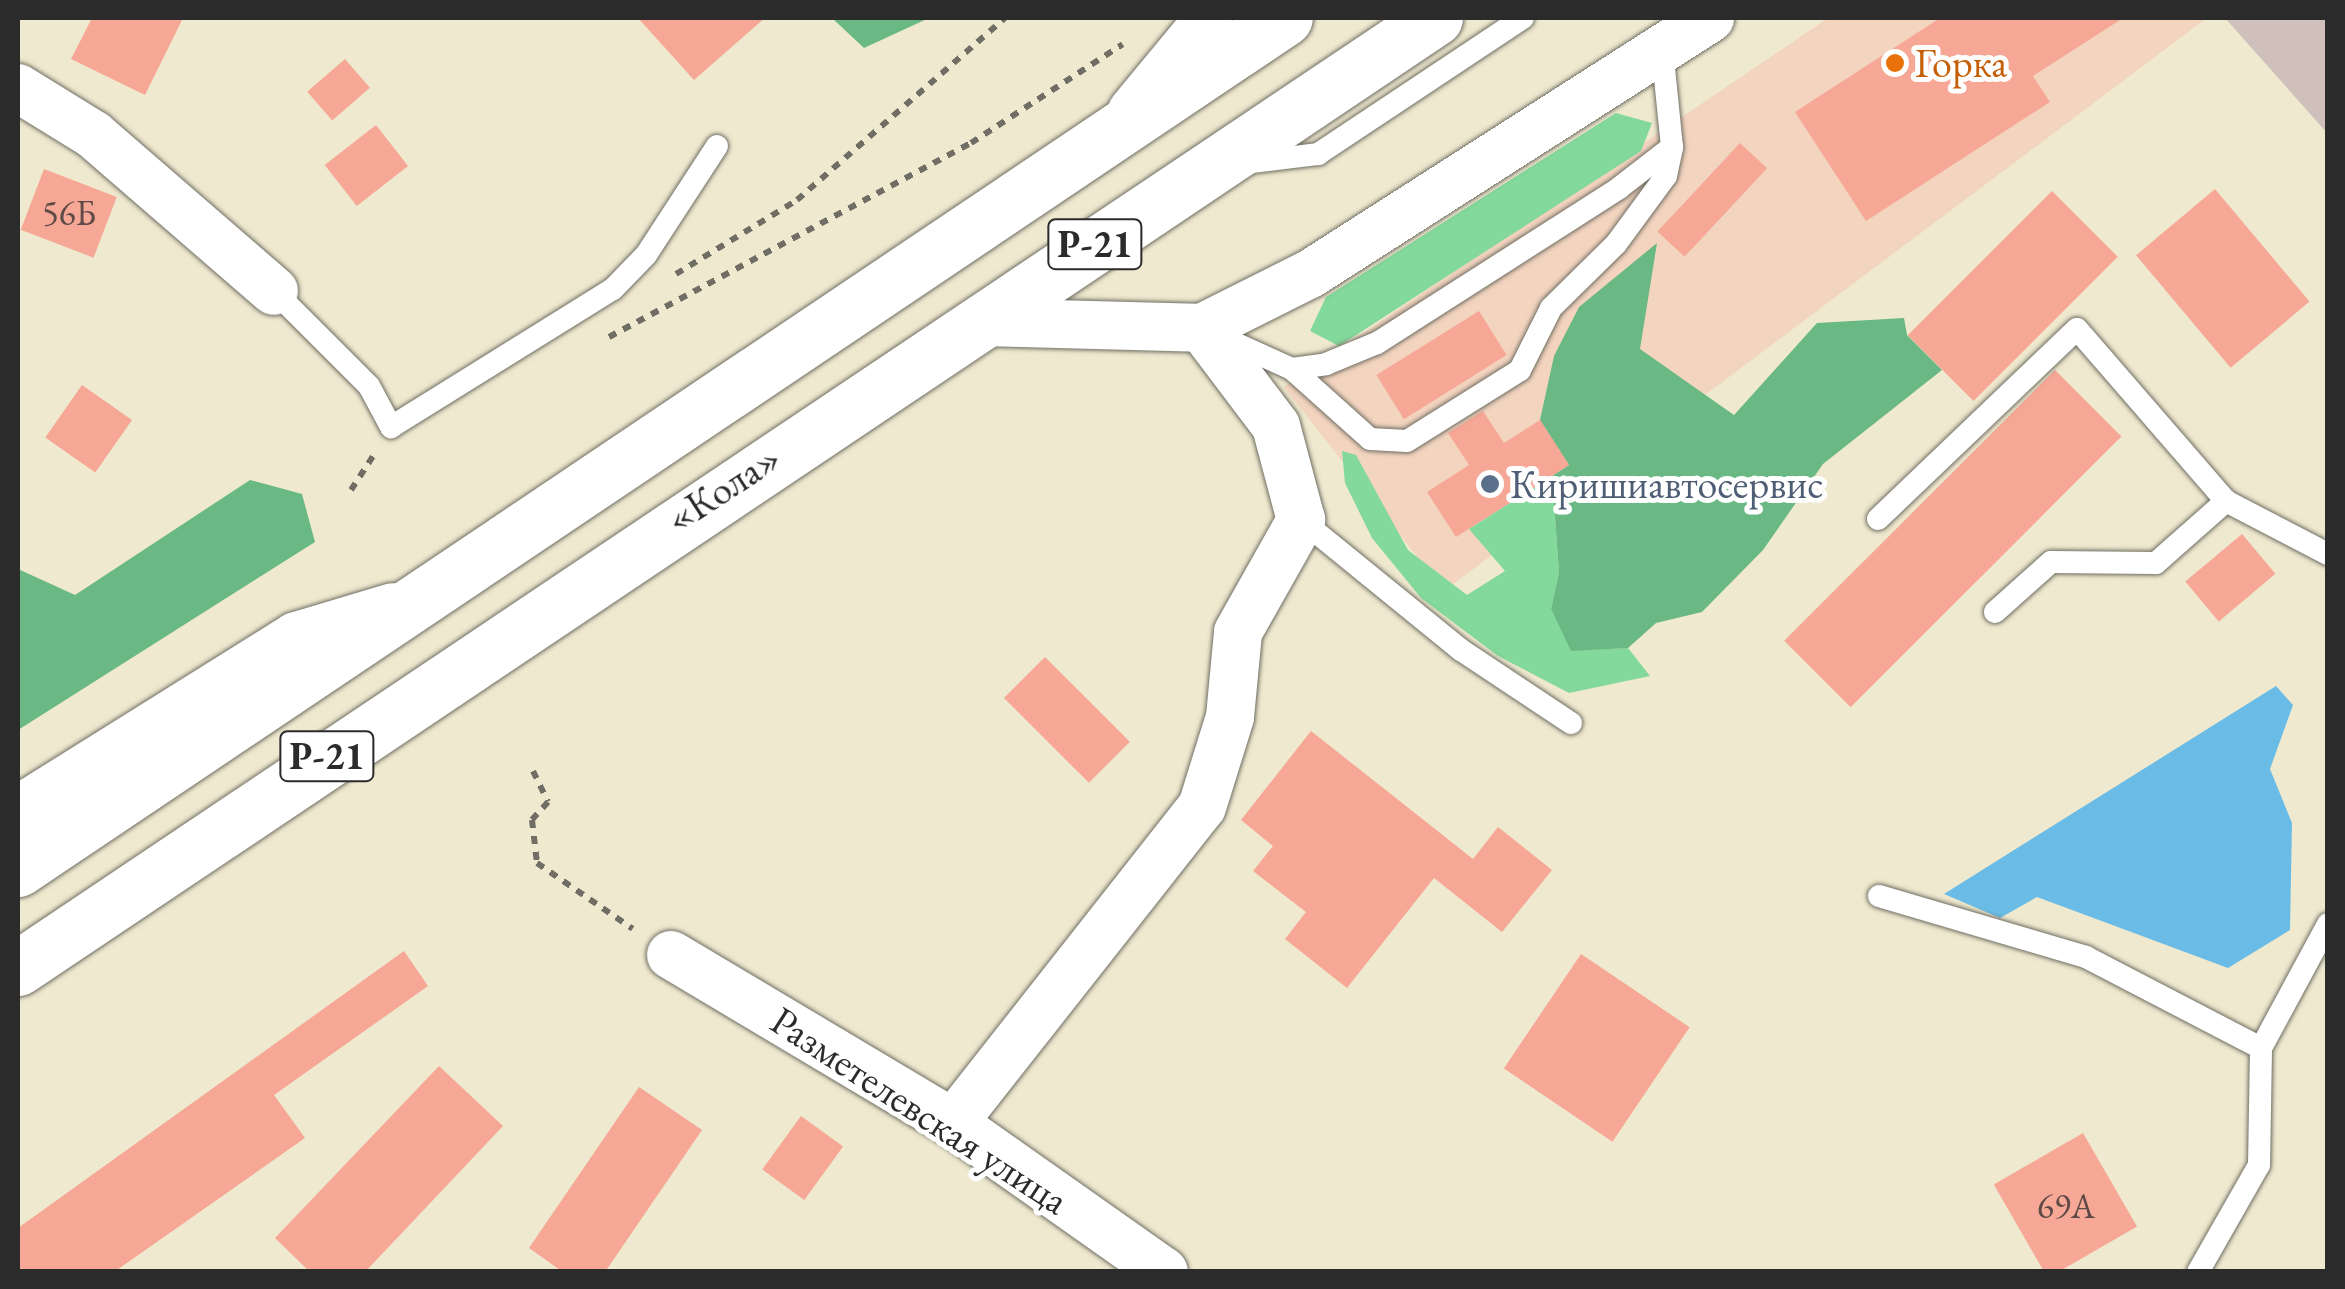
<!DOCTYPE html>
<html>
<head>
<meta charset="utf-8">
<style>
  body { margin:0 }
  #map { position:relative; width:2345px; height:1289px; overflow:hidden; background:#efe9cf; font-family:"EB Garamond",serif }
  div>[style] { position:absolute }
  .built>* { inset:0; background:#f3d4bf }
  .industrial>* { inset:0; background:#cfc0bb }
  .green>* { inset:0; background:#83d89b }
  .forest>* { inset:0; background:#6ab883 }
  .water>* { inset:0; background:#6abce6 }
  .building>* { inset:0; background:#f6a795; transform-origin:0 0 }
  .path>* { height:6px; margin-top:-3px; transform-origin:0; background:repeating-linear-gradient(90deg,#706e64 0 8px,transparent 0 16px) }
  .roads { filter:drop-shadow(0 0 2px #706e64) drop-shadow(0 0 2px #706e64) }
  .lane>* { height:22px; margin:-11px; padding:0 11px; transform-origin:11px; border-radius:11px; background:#fff }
  .street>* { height:48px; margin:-24px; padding:0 24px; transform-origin:24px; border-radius:24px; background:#fff }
  .secondary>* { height:55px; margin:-27.5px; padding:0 27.5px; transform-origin:27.5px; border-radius:27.5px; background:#fff }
  .highway>* { height:55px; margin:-27.5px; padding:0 27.5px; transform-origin:27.5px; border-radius:27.5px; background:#fff }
  .dots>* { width:28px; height:28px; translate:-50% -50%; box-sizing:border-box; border:5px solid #fff; border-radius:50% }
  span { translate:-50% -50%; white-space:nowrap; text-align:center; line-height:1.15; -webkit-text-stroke:10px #fff; paint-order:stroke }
  .number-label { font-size:35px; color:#5e4a46 }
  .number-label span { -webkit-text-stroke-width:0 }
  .shield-label span { padding:2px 8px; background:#fff; border:2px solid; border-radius:8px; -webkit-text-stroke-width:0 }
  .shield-label { font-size:38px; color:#2b2b2b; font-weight:700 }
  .food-label { font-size:40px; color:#c56008 }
  .left { translate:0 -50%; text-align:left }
  .service-label { font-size:40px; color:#4e5e75 }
  .street-label { font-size:40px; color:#2b2b2b }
  .frame { position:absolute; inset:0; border:20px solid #2b2b2b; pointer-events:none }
</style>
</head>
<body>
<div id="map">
  <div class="built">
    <i style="clip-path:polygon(1828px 18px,2207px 18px,1444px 591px,1284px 387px)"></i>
  </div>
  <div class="industrial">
    <i style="clip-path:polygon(2225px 18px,2327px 18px,2327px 133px)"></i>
  </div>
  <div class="green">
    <i style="clip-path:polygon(1616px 113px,1652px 123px,1641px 151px,1339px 346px,1310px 331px,1326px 297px)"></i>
    <i style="clip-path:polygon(1342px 451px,1356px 455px,1408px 550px,1467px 595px,1505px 571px,1469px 529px,1552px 476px,1559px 572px,1551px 609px,1571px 650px,1628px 648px,1650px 676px,1569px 693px,1498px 656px,1421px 598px,1372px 538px,1345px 483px)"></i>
  </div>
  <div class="forest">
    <i style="clip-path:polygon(832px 18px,929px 18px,864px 48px)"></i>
    <i style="clip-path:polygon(1657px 243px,1640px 349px,1734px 415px,1817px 323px,1904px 318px,1907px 335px,1942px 370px,1823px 464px,1763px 550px,1702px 612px,1656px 623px,1628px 648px,1571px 651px,1551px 609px,1559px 572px,1552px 476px,1569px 465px,1540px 420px,1554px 356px,1579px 307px)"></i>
    <i style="clip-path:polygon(250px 480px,302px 494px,315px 542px,18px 730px,18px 569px,75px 595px)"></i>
  </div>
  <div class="water">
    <i style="clip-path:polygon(2276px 686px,2293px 705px,2270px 769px,2292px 823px,2290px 930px,2228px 968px,2037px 897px,2000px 918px,1944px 894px)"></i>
  </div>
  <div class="building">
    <i style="clip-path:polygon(92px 18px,183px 18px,145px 95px,71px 59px)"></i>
    <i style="clip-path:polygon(638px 18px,765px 18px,694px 80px)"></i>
    <i style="clip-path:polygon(1940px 18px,2123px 18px,2033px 76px,2050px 102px,1866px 221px,1795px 112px)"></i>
    <i style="left:345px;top:59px;width:38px;height:50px;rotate:49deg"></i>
    <i style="left:376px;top:125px;width:52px;height:65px;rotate:52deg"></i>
    <i style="left:1740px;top:143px;width:37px;height:121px;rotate:43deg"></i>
    <i style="left:44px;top:169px;width:78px;height:65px;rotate:21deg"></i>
    <i style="left:2215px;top:189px;width:147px;height:103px;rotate:50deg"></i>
    <i style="left:2052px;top:191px;width:93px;height:204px;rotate:45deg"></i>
    <i style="left:1479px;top:311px;width:52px;height:121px;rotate:58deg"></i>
    <i style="left:2055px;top:370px;width:94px;height:383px;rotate:45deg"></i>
    <i style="left:82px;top:385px;width:61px;height:64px;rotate:35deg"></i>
    <i style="clip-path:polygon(1483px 411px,1504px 443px,1540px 420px,1569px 465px,1456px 537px,1427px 492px,1469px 465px,1448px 433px)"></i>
    <i style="left:2242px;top:534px;width:52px;height:74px;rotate:50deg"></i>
    <i style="left:1045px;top:657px;width:120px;height:58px;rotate:45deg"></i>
    <i style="clip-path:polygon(1311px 731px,1473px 859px,1498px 827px,1552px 870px,1502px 932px,1434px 878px,1347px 988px,1285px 939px,1306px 912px,1253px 871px,1273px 846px,1241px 820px)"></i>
    <i style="clip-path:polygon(404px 951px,428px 986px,274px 1095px,305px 1138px,114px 1272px,18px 1272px,18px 1228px)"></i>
    <i style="left:1581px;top:954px;width:131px;height:138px;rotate:34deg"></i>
    <i style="clip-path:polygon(439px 1066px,503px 1126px,365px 1272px,310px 1272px,275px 1238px)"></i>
    <i style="clip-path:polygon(639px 1087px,702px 1130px,605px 1272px,563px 1272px,529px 1248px)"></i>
    <i style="left:801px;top:1116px;width:52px;height:66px;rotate:36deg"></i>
    <i style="left:2083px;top:1133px;width:108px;height:103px;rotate:60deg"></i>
  </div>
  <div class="path">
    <i style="left:676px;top:274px;width:142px;rotate:-31.4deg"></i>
    <i style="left:797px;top:200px;width:276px;rotate:-41.2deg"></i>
    <i style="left:609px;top:337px;width:411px;rotate:-28.2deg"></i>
    <i style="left:971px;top:143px;width:181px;rotate:-33.1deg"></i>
    <i style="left:351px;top:490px;width:44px;rotate:-57deg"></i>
    <i style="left:533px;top:771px;width:34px;rotate:64deg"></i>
    <i style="left:548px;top:802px;width:24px;rotate:132deg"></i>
    <i style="left:532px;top:820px;width:43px;rotate:83.4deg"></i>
    <i style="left:537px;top:863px;width:116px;rotate:34.5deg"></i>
  </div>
  <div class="roads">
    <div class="lane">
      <i style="left:1244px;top:163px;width:75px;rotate:-6.9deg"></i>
      <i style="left:1318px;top:154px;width:246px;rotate:-33.6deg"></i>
      <i style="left:274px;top:291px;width:134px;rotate:45deg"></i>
      <i style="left:369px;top:386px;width:47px;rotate:61.8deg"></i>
      <i style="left:391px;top:427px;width:261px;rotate:-31.9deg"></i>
      <i style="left:613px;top:289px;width:47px;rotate:-45.9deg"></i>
      <i style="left:646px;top:255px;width:130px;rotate:-56.9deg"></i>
      <i style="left:1219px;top:336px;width:80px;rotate:24.3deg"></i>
      <i style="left:1292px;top:369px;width:34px;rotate:-8deg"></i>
      <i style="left:1326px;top:364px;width:55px;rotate:-22.4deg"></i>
      <i style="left:1377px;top:343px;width:287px;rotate:-32.6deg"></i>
      <i style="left:1619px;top:188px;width:67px;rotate:-37.7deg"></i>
      <i style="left:1672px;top:147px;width:100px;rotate:-95.8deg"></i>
      <i style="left:1292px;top:369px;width:105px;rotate:41.9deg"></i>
      <i style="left:1370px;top:439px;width:37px;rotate:3deg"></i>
      <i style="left:1407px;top:441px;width:133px;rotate:-32.1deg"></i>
      <i style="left:1520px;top:370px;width:69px;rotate:-63.4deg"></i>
      <i style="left:1551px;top:308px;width:91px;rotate:-44.6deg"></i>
      <i style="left:1616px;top:244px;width:84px;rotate:-53.7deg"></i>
      <i style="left:1666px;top:176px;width:30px;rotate:-78deg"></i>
      <i style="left:1878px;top:519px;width:275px;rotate:-43.7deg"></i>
      <i style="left:2077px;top:329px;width:228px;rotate:49.1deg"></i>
      <i style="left:2226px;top:501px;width:115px;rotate:27.5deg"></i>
      <i style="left:1301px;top:520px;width:206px;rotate:39.1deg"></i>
      <i style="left:1461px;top:650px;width:132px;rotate:33.6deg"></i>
      <i style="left:1995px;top:612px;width:75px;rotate:-41.8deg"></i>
      <i style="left:2051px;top:562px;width:105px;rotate:0.5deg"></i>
      <i style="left:2156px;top:563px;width:94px;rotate:-41.5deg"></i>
      <i style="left:1879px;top:896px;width:216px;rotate:16.4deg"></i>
      <i style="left:2086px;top:957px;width:197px;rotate:27.5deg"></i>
      <i style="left:2198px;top:1272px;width:123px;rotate:-60.3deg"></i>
      <i style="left:2259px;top:1165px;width:117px;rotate:-89deg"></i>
      <i style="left:2261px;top:1048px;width:141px;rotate:-61.6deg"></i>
    </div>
    <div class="street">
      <i style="left:18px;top:88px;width:89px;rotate:31.7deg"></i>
      <i style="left:94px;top:135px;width:238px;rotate:40.9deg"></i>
      <i style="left:1132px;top:111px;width:121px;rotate:-50.4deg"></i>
      <i style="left:980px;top:322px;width:222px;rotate:1.5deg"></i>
      <i style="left:1202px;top:328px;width:121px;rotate:-26.6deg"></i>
      <i style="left:1310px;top:274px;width:475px;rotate:-32.6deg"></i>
      <i style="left:671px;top:955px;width:328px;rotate:30.8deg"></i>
      <i style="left:953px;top:1123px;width:258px;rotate:35.2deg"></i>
      <i style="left:953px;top:1123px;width:402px;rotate:-51.8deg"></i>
      <i style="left:1202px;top:807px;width:94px;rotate:-72.7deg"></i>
      <i style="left:1230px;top:717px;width:85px;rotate:-84.6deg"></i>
      <i style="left:1238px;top:632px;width:129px;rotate:-60.6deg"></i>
      <i style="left:1301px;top:520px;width:97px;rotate:-104.9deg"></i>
      <i style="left:1276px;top:426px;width:123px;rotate:-127.1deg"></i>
    </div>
    <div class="secondary">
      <i style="left:18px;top:813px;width:328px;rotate:-32deg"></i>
      <i style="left:296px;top:639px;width:101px;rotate:-16.6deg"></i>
    </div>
    <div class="highway">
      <i style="left:18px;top:869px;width:1526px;rotate:-33.89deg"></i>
      <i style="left:18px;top:968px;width:1706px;rotate:-33.84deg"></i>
    </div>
  </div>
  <div class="dots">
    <i style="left:1895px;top:63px;background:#e8710a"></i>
    <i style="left:1490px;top:484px;background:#5c6f8a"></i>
  </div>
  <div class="number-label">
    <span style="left:69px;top:213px">56Б</span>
    <span style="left:2066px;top:1206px">69А</span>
  </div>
  <div class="shield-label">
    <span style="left:1095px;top:244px">Р-21</span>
    <span style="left:327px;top:756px">Р-21</span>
  </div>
  <div class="food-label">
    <span class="left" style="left:1915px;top:63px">Горка</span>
  </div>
  <div class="service-label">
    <span class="left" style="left:1510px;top:484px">Киришиавтосервис</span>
  </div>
  <div class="street-label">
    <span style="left:723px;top:488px;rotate:-33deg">«Кола»</span>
    <span style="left:920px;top:1110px;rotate:33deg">Разметелевская улица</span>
  </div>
  <div class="frame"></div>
</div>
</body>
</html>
